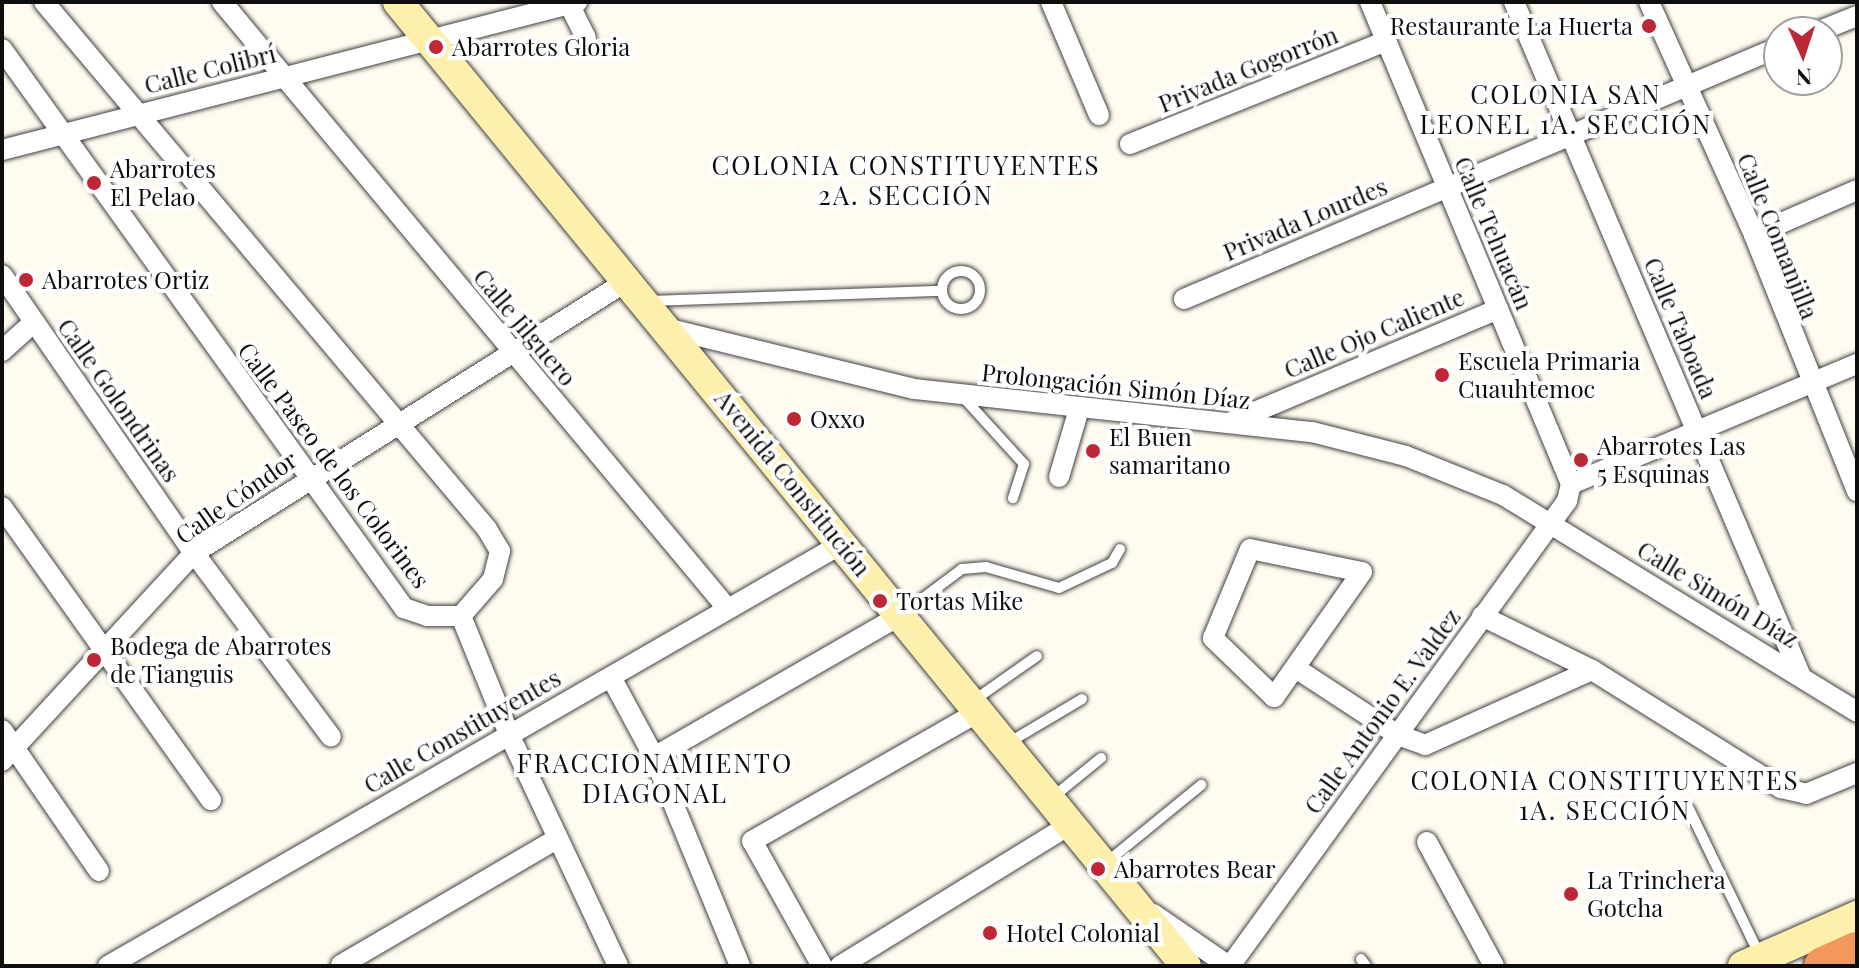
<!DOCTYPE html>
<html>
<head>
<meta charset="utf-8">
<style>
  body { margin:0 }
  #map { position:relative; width:1859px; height:968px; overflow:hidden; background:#fffbf0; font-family:"Playfair Display",serif }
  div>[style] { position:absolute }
  .roads { filter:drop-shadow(0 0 2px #414141) drop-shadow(0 0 2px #414141) }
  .lane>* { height:10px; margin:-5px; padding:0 5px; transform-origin:5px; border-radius:5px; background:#fff }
  .lane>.ring { margin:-5px; padding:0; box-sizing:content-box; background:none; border:10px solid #fff; border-radius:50% }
  .street>* { height:20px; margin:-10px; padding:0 10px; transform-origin:10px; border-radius:10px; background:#fff }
  .secondary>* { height:30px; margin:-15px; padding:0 15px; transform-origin:15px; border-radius:15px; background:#fdf0ac }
  .highway>* { height:38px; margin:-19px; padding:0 19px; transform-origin:19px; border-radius:19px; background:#f2985b }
  .dots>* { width:22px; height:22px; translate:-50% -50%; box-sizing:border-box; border:4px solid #fff; border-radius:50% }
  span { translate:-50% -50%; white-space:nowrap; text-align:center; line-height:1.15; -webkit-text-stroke:8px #fff; paint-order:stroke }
  .poi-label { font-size:24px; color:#0e0e0e }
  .right { translate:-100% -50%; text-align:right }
  .left { translate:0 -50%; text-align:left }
  .street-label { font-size:24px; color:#0e0e0e }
  .neighbourhood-label { font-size:26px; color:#0e0e0e; letter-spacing:2px }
  .frame { position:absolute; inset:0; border:4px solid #0e0e0e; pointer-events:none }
  .north { position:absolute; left:1763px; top:16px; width:80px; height:80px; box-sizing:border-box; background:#fff; border:2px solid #9f9f9f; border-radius:50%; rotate:177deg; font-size:22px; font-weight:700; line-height:32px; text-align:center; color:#0e0e0e }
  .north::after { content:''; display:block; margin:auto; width:28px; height:36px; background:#bd2837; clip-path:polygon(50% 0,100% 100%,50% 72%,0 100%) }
</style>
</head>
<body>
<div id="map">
  <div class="roads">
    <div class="lane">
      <i class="ring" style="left:942px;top:271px;width:28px;height:28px"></i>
      <i style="left:650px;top:301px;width:292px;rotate:-2deg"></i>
      <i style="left:963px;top:397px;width:91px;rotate:47.7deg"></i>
      <i style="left:1024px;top:464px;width:36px;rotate:108deg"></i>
      <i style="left:902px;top:614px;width:75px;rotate:-36.9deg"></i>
      <i style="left:962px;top:569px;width:24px;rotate:-5deg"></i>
      <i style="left:986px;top:567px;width:76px;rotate:16deg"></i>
      <i style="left:1059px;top:588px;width:59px;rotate:-25.3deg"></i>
      <i style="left:1112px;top:563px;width:16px;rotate:-60deg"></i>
      <i style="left:973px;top:701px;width:78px;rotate:-35.1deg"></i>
      <i style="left:1008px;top:743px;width:86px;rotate:-30.7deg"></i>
      <i style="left:1053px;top:797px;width:62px;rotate:-39.1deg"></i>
      <i style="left:1689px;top:809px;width:163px;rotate:64.2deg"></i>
      <i style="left:1107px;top:862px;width:122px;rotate:-39.3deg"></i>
      <i style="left:1361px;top:959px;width:9px;rotate:54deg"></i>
    </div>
    <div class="street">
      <i style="left:222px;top:2px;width:790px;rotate:50.19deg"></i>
      <i style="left:568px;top:2px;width:40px;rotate:63.4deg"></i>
      <i style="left:1051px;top:2px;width:123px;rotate:67deg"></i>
      <i style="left:1370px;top:2px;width:522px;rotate:67.36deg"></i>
      <i style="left:1514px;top:2px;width:730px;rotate:66.95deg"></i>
      <i style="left:1649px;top:2px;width:256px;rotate:65.7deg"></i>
      <i style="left:1754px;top:235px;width:276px;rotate:68.1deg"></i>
      <i style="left:1817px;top:32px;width:43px;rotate:-21.8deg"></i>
      <i style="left:2px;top:49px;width:689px;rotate:54.28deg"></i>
      <i style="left:404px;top:608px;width:24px;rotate:19deg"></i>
      <i style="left:427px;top:616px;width:34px"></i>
      <i style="left:461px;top:616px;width:49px;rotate:-49.1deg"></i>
      <i style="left:493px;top:579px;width:29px;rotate:-76deg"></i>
      <i style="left:500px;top:551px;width:26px;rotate:-121deg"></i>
      <i style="left:487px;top:529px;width:688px;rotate:-130.05deg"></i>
      <i style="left:1130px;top:144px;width:276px;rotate:-21.9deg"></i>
      <i style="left:2px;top:150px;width:594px;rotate:-14.43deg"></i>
      <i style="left:1754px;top:235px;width:112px;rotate:-23.6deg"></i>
      <i style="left:2px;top:275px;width:338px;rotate:55.4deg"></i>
      <i style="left:194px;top:553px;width:229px;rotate:53.3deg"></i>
      <i style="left:1184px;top:299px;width:646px;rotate:-22.95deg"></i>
      <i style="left:666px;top:328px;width:255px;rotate:13.8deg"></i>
      <i style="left:914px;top:389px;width:400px;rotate:6.2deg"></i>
      <i style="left:1312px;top:432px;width:97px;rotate:14.3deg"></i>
      <i style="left:1406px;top:456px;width:105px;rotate:21.9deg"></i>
      <i style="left:1503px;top:495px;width:415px;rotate:31.5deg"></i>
      <i style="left:2px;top:351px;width:43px;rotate:-42.2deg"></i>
      <i style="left:1231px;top:422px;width:290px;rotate:-22.9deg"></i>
      <i style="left:1059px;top:477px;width:71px;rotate:-73.6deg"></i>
      <i style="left:1571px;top:484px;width:310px;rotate:-22.8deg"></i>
      <i style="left:2px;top:507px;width:360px;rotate:54.5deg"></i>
      <i style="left:1250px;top:549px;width:114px;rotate:11.6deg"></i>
      <i style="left:1362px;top:572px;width:153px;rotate:125.1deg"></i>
      <i style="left:1274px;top:697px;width:85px;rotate:-136deg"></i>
      <i style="left:1213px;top:638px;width:96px;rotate:-67.4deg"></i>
      <i style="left:461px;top:616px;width:125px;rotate:67.9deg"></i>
      <i style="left:508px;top:732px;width:259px;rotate:64.8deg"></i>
      <i style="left:1482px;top:616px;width:123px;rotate:26.1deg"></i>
      <i style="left:1592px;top:670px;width:223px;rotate:32deg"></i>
      <i style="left:1781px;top:788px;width:26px;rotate:13deg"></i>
      <i style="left:1806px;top:794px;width:55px;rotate:-22.4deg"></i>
      <i style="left:1297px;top:669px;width:121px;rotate:33.2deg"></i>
      <i style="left:1398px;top:735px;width:29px;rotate:20deg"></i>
      <i style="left:1425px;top:745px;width:183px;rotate:-24.2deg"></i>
      <i style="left:611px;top:677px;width:91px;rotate:61.7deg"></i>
      <i style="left:654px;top:757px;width:226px;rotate:67.6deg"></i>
      <i style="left:2px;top:730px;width:171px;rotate:55.5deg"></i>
      <i style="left:654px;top:757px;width:285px;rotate:-29.9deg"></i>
      <i style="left:2px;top:761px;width:283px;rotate:-47.3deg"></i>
      <i style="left:194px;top:553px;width:511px;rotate:-32.14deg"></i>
      <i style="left:1427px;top:842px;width:141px;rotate:61.6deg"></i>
      <i style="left:1153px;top:914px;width:92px;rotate:34.4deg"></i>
      <i style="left:341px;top:965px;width:250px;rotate:-30.3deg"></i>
      <i style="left:108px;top:966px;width:848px;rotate:-29.92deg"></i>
      <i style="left:822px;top:966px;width:143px;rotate:-119.2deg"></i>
      <i style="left:752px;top:841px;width:262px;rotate:-29.7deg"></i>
      <i style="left:840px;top:966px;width:273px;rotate:-31.6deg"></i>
      <i style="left:1230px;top:966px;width:574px;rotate:-54.07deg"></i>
      <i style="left:1567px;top:501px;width:17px;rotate:-77deg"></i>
    </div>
    <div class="secondary">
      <i style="left:398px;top:2px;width:1245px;rotate:50.74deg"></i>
      <i style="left:1743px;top:966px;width:124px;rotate:-23.7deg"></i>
    </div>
    <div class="highway">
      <i style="left:1823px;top:966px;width:37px;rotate:-24deg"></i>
    </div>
  </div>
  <div class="dots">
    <i style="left:1649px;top:26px;background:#bd2837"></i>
    <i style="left:436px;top:47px;background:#bd2837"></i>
    <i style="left:94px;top:183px;background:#bd2837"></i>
    <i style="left:26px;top:280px;background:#bd2837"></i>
    <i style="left:1442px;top:375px;background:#bd2837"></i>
    <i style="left:794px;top:419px;background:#bd2837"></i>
    <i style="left:1093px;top:451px;background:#bd2837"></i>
    <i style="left:1581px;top:460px;background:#bd2837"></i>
    <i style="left:880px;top:601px;background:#bd2837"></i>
    <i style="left:94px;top:660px;background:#bd2837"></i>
    <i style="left:1098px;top:869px;background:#bd2837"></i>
    <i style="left:1571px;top:894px;background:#bd2837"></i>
    <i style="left:990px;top:933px;background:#bd2837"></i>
  </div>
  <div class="poi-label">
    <span class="right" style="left:1633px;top:26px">Restaurante La Huerta</span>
    <span class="left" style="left:452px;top:47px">Abarrotes Gloria</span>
    <span class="left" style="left:110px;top:183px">Abarrotes<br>El Pelao</span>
    <span class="left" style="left:42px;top:280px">Abarrotes Ortiz</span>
    <span class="left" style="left:1458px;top:375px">Escuela Primaria<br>Cuauhtemoc</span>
    <span class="left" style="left:810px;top:419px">Oxxo</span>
    <span class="left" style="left:1109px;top:451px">El Buen<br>samaritano</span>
    <span class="left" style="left:1597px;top:460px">Abarrotes Las<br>5 Esquinas</span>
    <span class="left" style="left:896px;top:601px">Tortas Mike</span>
    <span class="left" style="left:110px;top:660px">Bodega de Abarrotes<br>de Tianguis</span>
    <span class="left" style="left:1114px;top:869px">Abarrotes Bear</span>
    <span class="left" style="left:1587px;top:894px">La Trinchera<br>Gotcha</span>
    <span class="left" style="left:1006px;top:933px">Hotel Colonial</span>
  </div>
  <div class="street-label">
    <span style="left:210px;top:69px;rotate:-14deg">Calle Colibrí</span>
    <span style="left:1248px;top:69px;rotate:-22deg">Privada Gogorrón</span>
    <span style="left:1305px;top:219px;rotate:-23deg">Privada Lourdes</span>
    <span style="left:1494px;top:233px;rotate:67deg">Calle Tehuacán</span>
    <span style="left:1778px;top:236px;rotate:68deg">Calle Comanjilla</span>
    <span style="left:525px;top:327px;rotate:50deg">Calle Jilguero</span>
    <span style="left:1681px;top:328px;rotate:67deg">Calle Taboada</span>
    <span style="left:1374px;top:333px;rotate:-23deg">Calle Ojo Caliente</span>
    <span style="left:1116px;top:386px;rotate:6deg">Prolongación Simón Díaz</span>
    <span style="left:119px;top:400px;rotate:55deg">Calle Golondrinas</span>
    <span style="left:334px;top:465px;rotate:53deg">Calle Paseo de los Colorines</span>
    <span style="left:793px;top:483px;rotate:51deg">Avenida Constitución</span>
    <span style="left:236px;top:497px;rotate:-35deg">Calle Cóndor</span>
    <span style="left:1718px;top:594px;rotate:31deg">Calle Simón Díaz</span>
    <span style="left:1382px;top:711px;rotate:-54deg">Calle Antonio E. Valdez</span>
    <span style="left:462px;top:731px;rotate:-30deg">Calle Constituyentes</span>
  </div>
  <div class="neighbourhood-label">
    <span style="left:1566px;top:109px">COLONIA SAN<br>LEONEL 1A. SECCIÓN</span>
    <span style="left:906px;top:180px">COLONIA CONSTITUYENTES<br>2A. SECCIÓN</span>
    <span style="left:655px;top:778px">FRACCIONAMIENTO<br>DIAGONAL</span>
    <span style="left:1605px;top:795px">COLONIA CONSTITUYENTES<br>1A. SECCIÓN</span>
  </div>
  <div class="frame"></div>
  <div class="north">N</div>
</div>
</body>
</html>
